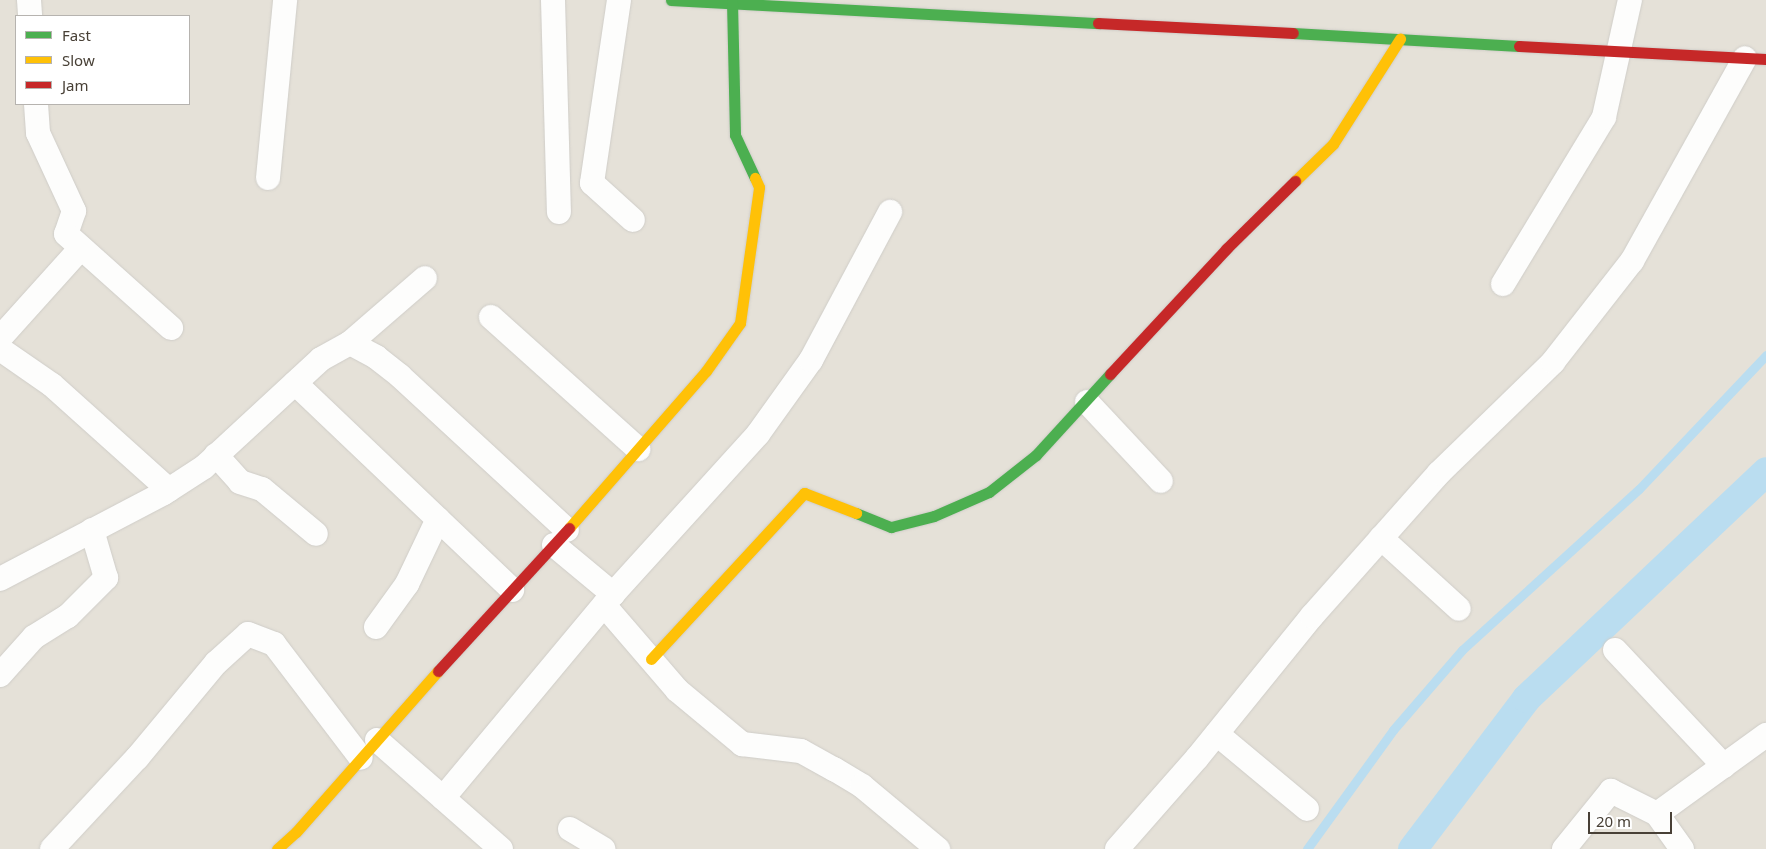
<!DOCTYPE html>
<html>
<head>
<meta charset="utf-8">
<style>
  body { margin:0 }
  #map { position:relative; width:1766px; height:849px; overflow:hidden; background:#f1efeb; font-family:"Noto Sans",sans-serif }
  div>[style] { position:absolute }
  .residential>* { inset:0; background:#e5e1d8 }
  .stream>* { height:9px; margin:-4.5px; padding:0 4.5px; transform-origin:4.5px; border-radius:4.5px; background:#baddf0 }
  .canal>* { height:29px; margin:-14.5px; padding:0 14.5px; transform-origin:14.5px; border-radius:14.5px; background:#baddf0 }
  .roads { filter:drop-shadow(0 0 1px #cfcdc8) drop-shadow(0 0 1px #cfcdc8) }
  .street>* { height:24px; margin:-12px; padding:0 12px; transform-origin:12px; border-radius:12px; background:#fdfdfc }
  .fast>* { height:11px; margin:-5.5px; padding:0 5.5px; transform-origin:5.5px; border-radius:5.5px; background:#4caf50 }
  .slow>* { height:11px; margin:-5.5px; padding:0 5.5px; transform-origin:5.5px; border-radius:5.5px; background:#ffc107 }
  .jam>* { height:11px; margin:-5.5px; padding:0 5.5px; transform-origin:5.5px; border-radius:5.5px; background:#c62828 }
  span { translate:-50% -50%; white-space:nowrap; text-align:center; line-height:1.15; -webkit-text-stroke:4px #fff; paint-order:stroke }
  .legend { position:absolute; left:15px; top:15px; width:175px; height:90px; box-sizing:border-box; background:#fff; border:1px solid #b6b3af; margin:0; padding:6px 9px; list-style:none; font-size:15px; color:#484036 }
  .legend li { display:flex; align-items:center; gap:10px; height:25px }
  .legend b { width:25px; border:1px solid #b6b3af }
  .scale { position:absolute; left:1588px; top:812px; width:84px; height:22px; box-sizing:border-box; border:2px solid #484036; border-top:0; padding-left:6px; font-size:15px; line-height:18px; white-space:nowrap; color:#484036; -webkit-text-stroke:4px #fff; paint-order:stroke }
</style>
</head>
<body>
<div id="map">
  <div class="residential">
    <i style="clip-path:polygon(evenodd,0 0,1766px 0,1766px 849px,0 849px,0 0,16px 16px,189px 16px,189px 104px,16px 104px,16px 16px)"></i>
  </div>
  <div class="stream">
    <i style="left:1307px;top:849px;width:147px;rotate:-54.1deg"></i>
    <i style="left:1393px;top:730px;width:106px;rotate:-49.2deg"></i>
    <i style="left:1462px;top:650px;width:239px;rotate:-42.3deg"></i>
    <i style="left:1639px;top:489px;width:185px;rotate:-46.5deg"></i>
  </div>
  <div class="canal">
    <i style="left:1412px;top:849px;width:189px;rotate:-52.9deg"></i>
    <i style="left:1526px;top:698px;width:330px;rotate:-43.4deg"></i>
  </div>
  <div class="roads">
    <div class="street">
      <i style="left:29px;top:0;width:16px;rotate:86deg"></i>
      <i style="left:553px;top:0;width:212px;rotate:88.4deg"></i>
      <i style="left:619px;top:0;width:185px;rotate:98.4deg"></i>
      <i style="left:592px;top:183px;width:55px;rotate:42.1deg"></i>
      <i style="left:36px;top:104px;width:29px;rotate:86deg"></i>
      <i style="left:38px;top:133px;width:86px;rotate:65.2deg"></i>
      <i style="left:74px;top:211px;width:24px;rotate:109deg"></i>
      <i style="left:66px;top:234px;width:141px;rotate:41.8deg"></i>
      <i style="left:268px;top:178px;width:179px;rotate:-84.5deg"></i>
      <i style="left:1503px;top:284px;width:195px;rotate:-58.8deg"></i>
      <i style="left:1604px;top:117px;width:120px;rotate:-77.5deg"></i>
      <i style="left:491px;top:317px;width:198px;rotate:41.9deg"></i>
      <i style="left:0;top:338px;width:121px;rotate:-48deg"></i>
      <i style="left:350px;top:343px;width:99px;rotate:-40.9deg"></i>
      <i style="left:0;top:349px;width:63px;rotate:34.7deg"></i>
      <i style="left:52px;top:385px;width:157px;rotate:41.9deg"></i>
      <i style="left:295px;top:383px;width:300px;rotate:43.6deg"></i>
      <i style="left:1087px;top:402px;width:108px;rotate:46.9deg"></i>
      <i style="left:216px;top:455px;width:36px;rotate:48deg"></i>
      <i style="left:240px;top:482px;width:23px;rotate:18deg"></i>
      <i style="left:262px;top:489px;width:70px;rotate:39.8deg"></i>
      <i style="left:1381px;top:538px;width:105px;rotate:42.3deg"></i>
      <i style="left:554px;top:545px;width:77px;rotate:39.7deg"></i>
      <i style="left:0;top:579px;width:185px;rotate:-27.7deg"></i>
      <i style="left:164px;top:493px;width:48px;rotate:-33deg"></i>
      <i style="left:204px;top:467px;width:159px;rotate:-42.7deg"></i>
      <i style="left:321px;top:359px;width:33px;rotate:-29deg"></i>
      <i style="left:350px;top:343px;width:30px;rotate:28deg"></i>
      <i style="left:376px;top:357px;width:31px;rotate:38deg"></i>
      <i style="left:400px;top:376px;width:227px;rotate:42.7deg"></i>
      <i style="left:604px;top:605px;width:112px;rotate:49.3deg"></i>
      <i style="left:677px;top:690px;width:85px;rotate:39.7deg"></i>
      <i style="left:742px;top:744px;width:59px;rotate:6.8deg"></i>
      <i style="left:801px;top:751px;width:38px;rotate:29deg"></i>
      <i style="left:834px;top:769px;width:33px;rotate:31deg"></i>
      <i style="left:862px;top:786px;width:99px;rotate:39.7deg"></i>
      <i style="left:376px;top:627px;width:53px;rotate:-54.2deg"></i>
      <i style="left:407px;top:584px;width:72px;rotate:-64.5deg"></i>
      <i style="left:1615px;top:650px;width:159px;rotate:46.8deg"></i>
      <i style="left:0;top:675px;width:51px;rotate:-48.2deg"></i>
      <i style="left:34px;top:637px;width:40px;rotate:-32deg"></i>
      <i style="left:68px;top:616px;width:54px;rotate:-45deg"></i>
      <i style="left:106px;top:578px;width:50px;rotate:-106.3deg"></i>
      <i style="left:1217px;top:734px;width:117px;rotate:39.8deg"></i>
      <i style="left:377px;top:740px;width:165px;rotate:41.3deg"></i>
      <i style="left:443px;top:798px;width:266px;rotate:-50.2deg"></i>
      <i style="left:613px;top:594px;width:216px;rotate:-47.8deg"></i>
      <i style="left:758px;top:434px;width:91px;rotate:-54.4deg"></i>
      <i style="left:811px;top:360px;width:168px;rotate:-61.9deg"></i>
      <i style="left:1657px;top:814px;width:135px;rotate:-35.9deg"></i>
      <i style="left:570px;top:829px;width:39px;rotate:31deg"></i>
      <i style="left:52px;top:849px;width:125px;rotate:-47deg"></i>
      <i style="left:137px;top:758px;width:124px;rotate:-50.3deg"></i>
      <i style="left:216px;top:663px;width:43px;rotate:-42.2deg"></i>
      <i style="left:248px;top:634px;width:28px;rotate:21deg"></i>
      <i style="left:274px;top:644px;width:143px;rotate:52.7deg"></i>
      <i style="left:1117px;top:849px;width:121px;rotate:-48.7deg"></i>
      <i style="left:1197px;top:758px;width:183px;rotate:-51deg"></i>
      <i style="left:1312px;top:616px;width:191px;rotate:-48.4deg"></i>
      <i style="left:1439px;top:473px;width:159px;rotate:-44.2deg"></i>
      <i style="left:1553px;top:362px;width:128px;rotate:-52deg"></i>
      <i style="left:1632px;top:261px;width:232px;rotate:-60.9deg"></i>
      <i style="left:1564px;top:849px;width:75px;rotate:-51deg"></i>
      <i style="left:1611px;top:791px;width:51px;rotate:26.6deg"></i>
      <i style="left:1657px;top:814px;width:43px;rotate:54.5deg"></i>
    </div>
    <div class="fast">
      <i style="left:671px;top:0;width:428px;rotate:3.1deg"></i>
      <i style="left:732px;top:2px;width:133px;rotate:88.7deg"></i>
      <i style="left:735px;top:135px;width:47px;rotate:65.1deg"></i>
      <i style="left:1293px;top:33px;width:226px;rotate:3.3deg"></i>
      <i style="left:856px;top:513px;width:38px;rotate:22deg"></i>
      <i style="left:891px;top:527px;width:44px;rotate:-14.3deg"></i>
      <i style="left:934px;top:516px;width:60px;rotate:-23.6deg"></i>
      <i style="left:989px;top:492px;width:60px;rotate:-38.2deg"></i>
      <i style="left:1036px;top:455px;width:110px;rotate:-47.6deg"></i>
    </div>
    <div class="slow">
      <i style="left:1295px;top:181px;width:53px;rotate:-44.2deg"></i>
      <i style="left:1333px;top:144px;width:125px;rotate:-57.5deg"></i>
      <i style="left:569px;top:528px;width:208px;rotate:-48.9deg"></i>
      <i style="left:706px;top:371px;width:59px;rotate:-54.7deg"></i>
      <i style="left:740px;top:323px;width:137px;rotate:-82deg"></i>
      <i style="left:759px;top:187px;width:10px;rotate:-114deg"></i>
      <i style="left:651px;top:659px;width:226px;rotate:-47.3deg"></i>
      <i style="left:804px;top:493px;width:56px;rotate:21deg"></i>
      <i style="left:277px;top:849px;width:25px;rotate:-42deg"></i>
      <i style="left:296px;top:832px;width:215px;rotate:-48.6deg"></i>
    </div>
    <div class="jam">
      <i style="left:1098px;top:23px;width:195px;rotate:2.9deg"></i>
      <i style="left:1519px;top:46px;width:247px;rotate:3deg"></i>
      <i style="left:1110px;top:374px;width:171px;rotate:-47.1deg"></i>
      <i style="left:1226px;top:249px;width:97px;rotate:-44.6deg"></i>
      <i style="left:438px;top:671px;width:194px;rotate:-47.5deg"></i>
    </div>
  </div>
  <ul class="legend">
  <li><b style="height:6px;background:#4caf50"></b>Fast</li>
  <li><b style="height:6px;background:#ffc107"></b>Slow</li>
  <li><b style="height:6px;background:#c62828"></b>Jam</li>
  </ul>
  <div class="scale">20 m</div>
</div>
</body>
</html>
